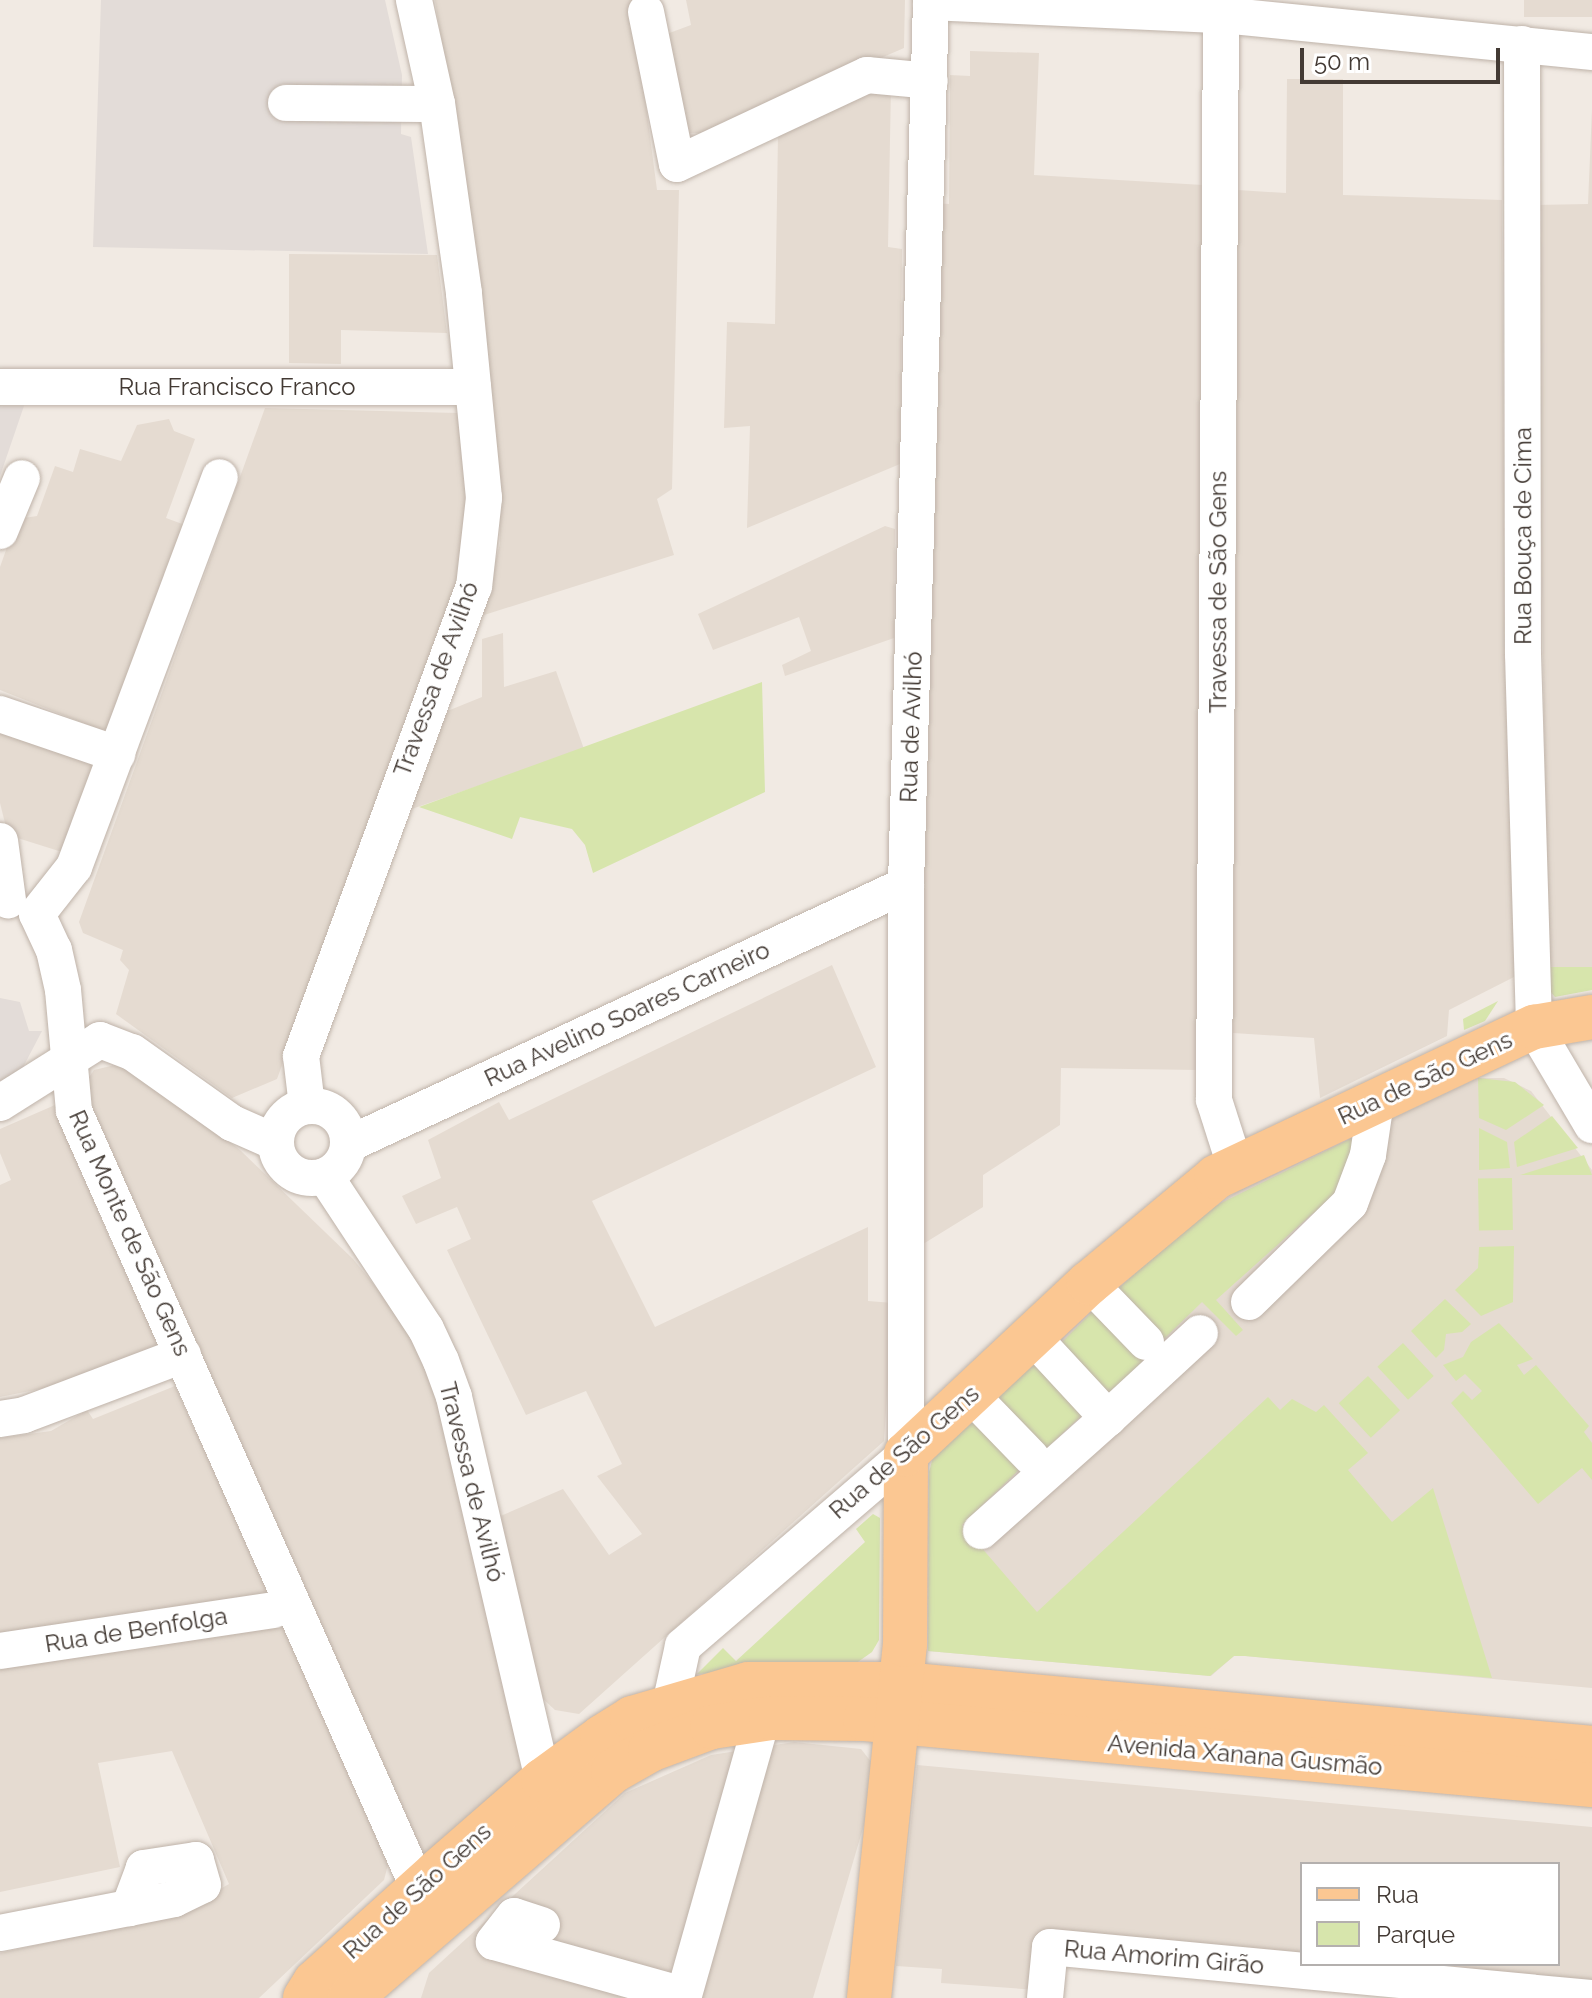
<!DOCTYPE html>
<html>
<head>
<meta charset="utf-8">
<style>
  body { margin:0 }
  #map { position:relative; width:1592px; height:1998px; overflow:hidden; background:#f1eae3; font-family:Raleway,sans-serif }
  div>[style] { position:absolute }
  .residential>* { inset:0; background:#e5dbd1; transform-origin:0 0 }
  .industrial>* { inset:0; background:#e3dcd8 }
  .green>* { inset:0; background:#d7e5ac; transform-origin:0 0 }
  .roads { filter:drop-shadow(0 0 2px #bfb3a9) drop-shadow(0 0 2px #bfb3a9) }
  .minor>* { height:36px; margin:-18px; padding:0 18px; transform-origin:18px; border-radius:18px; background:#fff }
  .minor>.ring { margin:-18px; padding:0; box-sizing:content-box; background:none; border:36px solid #fff; border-radius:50% }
  .major>* { height:44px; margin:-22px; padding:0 22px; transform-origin:22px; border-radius:22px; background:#fbc792 }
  span { translate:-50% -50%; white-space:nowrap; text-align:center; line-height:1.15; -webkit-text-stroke:6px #fff; paint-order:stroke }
  .street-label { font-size:24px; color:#433a34 }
  .legend { position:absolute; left:1300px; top:1862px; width:260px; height:104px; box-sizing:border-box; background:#fff; border:2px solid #b4b0ae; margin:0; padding:10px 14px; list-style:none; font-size:24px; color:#433a34 }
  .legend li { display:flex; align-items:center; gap:16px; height:40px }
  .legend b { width:40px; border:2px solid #b4b0ae }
  .scale { position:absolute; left:1300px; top:48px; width:200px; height:36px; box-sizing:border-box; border:4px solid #433a34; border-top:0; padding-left:10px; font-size:24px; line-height:28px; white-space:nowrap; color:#433a34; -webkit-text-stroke:6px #fff; paint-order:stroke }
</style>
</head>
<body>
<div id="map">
  <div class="residential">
    <i style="clip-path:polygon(435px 0,632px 0,657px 190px,679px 190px,672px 489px,657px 499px,674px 555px,481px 616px,500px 544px,499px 483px,473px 240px)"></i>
    <i style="clip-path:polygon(686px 0,905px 0,904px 48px,708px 133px,687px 133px,664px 35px,691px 25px)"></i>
    <i style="left:1524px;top:0;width:68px;height:17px"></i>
    <i style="clip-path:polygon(970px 51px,1039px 53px,1034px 175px,1203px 185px,1198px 1070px,1061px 1068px,1060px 1125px,983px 1175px,983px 1207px,915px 1249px,935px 203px,949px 204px,950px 75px,970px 76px)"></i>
    <i style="clip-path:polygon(1287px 79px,1343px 79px,1343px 195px,1502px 200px,1505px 673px,1516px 976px,1449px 1010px,1447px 1036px,1320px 1098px,1314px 1038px,1233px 1033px,1238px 190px,1286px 193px)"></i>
    <i style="clip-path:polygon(866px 86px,891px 86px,888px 247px,902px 249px,900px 464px,747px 528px,750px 426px,724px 428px,727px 322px,775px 324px,778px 134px)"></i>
    <i style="clip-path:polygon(1592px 109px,1592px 967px,1548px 967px,1536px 205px,1588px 204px)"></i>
    <i style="clip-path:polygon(289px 254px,437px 255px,447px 333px,341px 330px,341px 364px,289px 363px)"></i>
    <i style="clip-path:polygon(265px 408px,458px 413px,468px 482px,458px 579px,277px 1079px,232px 1098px,116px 1014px,129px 970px,120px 960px,123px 950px,83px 933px,79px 922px)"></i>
    <i style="clip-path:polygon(169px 419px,174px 431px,195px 439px,166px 518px,185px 525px,108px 728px,101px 730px,0 690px,0 567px,17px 519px,37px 516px,55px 466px,73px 472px,80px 449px,121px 461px,137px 425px)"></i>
    <i style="clip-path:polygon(885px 526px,895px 529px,894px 638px,785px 676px,782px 665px,811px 651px,799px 617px,713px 650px,698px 614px)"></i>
    <i style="clip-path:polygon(503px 633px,504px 687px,556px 671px,584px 749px,406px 811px,445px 712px,482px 697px,482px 639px)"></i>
    <i style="clip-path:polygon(0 727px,98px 763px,62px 852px,8px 835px,0 803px)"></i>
    <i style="clip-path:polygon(832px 965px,876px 1067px,592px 1201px,655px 1327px,868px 1227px,868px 1301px,893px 1303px,884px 1441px,579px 1714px,555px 1710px,540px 1696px,496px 1518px,563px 1489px,609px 1555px,642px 1534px,597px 1476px,622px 1464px,586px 1391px,526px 1415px,447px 1250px,471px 1239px,457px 1207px,416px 1224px,402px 1196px,441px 1178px,428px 1140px,499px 1102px,509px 1120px)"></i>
    <i style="clip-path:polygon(119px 1064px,134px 1068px,240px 1150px,353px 1259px,406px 1324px,429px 1370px,455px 1455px,522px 1771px,422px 1860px,90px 1116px,88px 1079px,94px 1070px)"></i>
    <i style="clip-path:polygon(1478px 1078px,1504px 1078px,1531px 1091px,1592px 1170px,1592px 1688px,1245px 1656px,1234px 1656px,1211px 1676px,928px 1651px,929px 1472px,1055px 1344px,1181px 1230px,1238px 1191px)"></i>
    <i style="clip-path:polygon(55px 1105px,113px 1247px,121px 1243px,167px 1343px,65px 1384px,0 1397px,0 1185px,11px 1180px,0 1153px,0 1129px)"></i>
    <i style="clip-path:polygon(175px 1386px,196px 1433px,206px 1431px,279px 1603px,0 1641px,0 1438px,51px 1431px,87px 1410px,93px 1419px)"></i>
    <i style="clip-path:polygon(287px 1617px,391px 1853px,384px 1880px,259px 1998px,0 1998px,0 1953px,174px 1915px,229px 1884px,172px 1751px,98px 1763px,120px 1867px,0 1892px,0 1660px)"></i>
    <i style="clip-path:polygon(794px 1742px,861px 1749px,872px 1763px,871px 1801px,813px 1998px,421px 1998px,429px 1973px,625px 1793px,711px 1755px)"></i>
    <i style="clip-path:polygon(917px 1765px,1592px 1827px,1592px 1986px,1352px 1964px,1558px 1964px,1558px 1864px,1302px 1864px,1302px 1960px,1044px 1936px,1037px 1990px,941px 1983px,942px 1969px,896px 1966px)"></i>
  </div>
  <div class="industrial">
    <i style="clip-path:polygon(101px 0,385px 0,402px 75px,401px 134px,411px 137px,428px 254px,93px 247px)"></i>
    <i style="clip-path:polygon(0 403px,25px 403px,0 476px)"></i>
    <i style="clip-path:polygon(0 998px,20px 1002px,29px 1031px,42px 1031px,20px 1073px,0 1082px)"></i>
  </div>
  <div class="green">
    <i style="clip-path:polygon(762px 682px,765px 792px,593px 873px,585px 845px,572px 829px,520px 817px,512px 839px,419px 807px)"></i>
    <i style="clip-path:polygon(1548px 967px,1592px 967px,1592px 990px,1555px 997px,1548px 989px)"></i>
    <i style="clip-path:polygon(1498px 1001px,1485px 1021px,1464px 1030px,1463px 1019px)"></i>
    <i style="clip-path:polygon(1478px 1078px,1515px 1082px,1544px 1105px,1506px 1130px,1479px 1118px)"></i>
    <i style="clip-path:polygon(1552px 1116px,1578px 1148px,1517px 1167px,1514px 1142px)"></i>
    <i style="clip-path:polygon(1479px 1128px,1507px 1142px,1510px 1168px,1479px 1170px)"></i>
    <i style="clip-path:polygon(1354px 1137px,1336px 1206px,1312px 1214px,1216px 1300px,1243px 1330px,1236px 1336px,1202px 1302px,1163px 1340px,1118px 1289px,1203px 1212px)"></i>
    <i style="clip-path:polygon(1584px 1155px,1592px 1175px,1520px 1175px)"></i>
    <i style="left:1512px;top:1178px;width:52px;height:34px;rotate:89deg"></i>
    <i style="clip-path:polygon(1514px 1246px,1513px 1302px,1481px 1316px,1455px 1290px,1478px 1268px,1479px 1247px)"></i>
    <i style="clip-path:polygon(1445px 1299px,1471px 1324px,1462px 1332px,1446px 1334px,1444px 1350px,1436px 1358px,1411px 1331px)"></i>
    <i style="left:1096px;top:1308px;width:71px;height:55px;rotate:45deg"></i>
    <i style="clip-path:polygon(1499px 1323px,1533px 1359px,1517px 1365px,1524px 1375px,1536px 1365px,1589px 1426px,1584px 1432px,1592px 1443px,1592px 1480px,1582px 1468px,1538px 1504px,1451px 1403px,1463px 1391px,1472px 1400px,1482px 1391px,1465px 1374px,1456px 1381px,1443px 1365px,1463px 1357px,1471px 1342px)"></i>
    <i style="left:1403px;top:1343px;width:45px;height:35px;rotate:47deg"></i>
    <i style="left:1036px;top:1361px;width:71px;height:55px;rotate:47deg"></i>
    <i style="left:1368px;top:1376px;width:47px;height:40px;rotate:47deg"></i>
    <i style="clip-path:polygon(1268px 1397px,1280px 1410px,1292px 1399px,1316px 1412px,1324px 1405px,1368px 1453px,1348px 1470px,1392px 1522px,1433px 1488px,1492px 1678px,1245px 1656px,1234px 1656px,1210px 1676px,928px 1651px,929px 1472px,933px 1457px,975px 1418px,1023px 1466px,962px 1525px,1037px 1612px)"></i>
    <i style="clip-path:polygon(873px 1514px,880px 1518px,879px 1640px,872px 1652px,855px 1664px,697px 1674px,723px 1648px,736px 1661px,865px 1542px,856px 1529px)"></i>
  </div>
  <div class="roads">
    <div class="minor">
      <i style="left:931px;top:2px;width:290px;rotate:2.6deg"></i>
      <i style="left:1221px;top:15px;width:373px;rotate:5.7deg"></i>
      <i style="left:646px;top:12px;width:155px;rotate:78.5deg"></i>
      <i style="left:677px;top:164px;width:210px;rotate:-25.1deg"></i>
      <i style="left:867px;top:75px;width:63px;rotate:5.4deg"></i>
      <i style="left:1221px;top:15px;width:1085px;rotate:90.37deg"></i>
      <i style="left:1214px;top:1100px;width:69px;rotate:72.3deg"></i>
      <i style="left:1522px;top:44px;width:610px;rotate:89.91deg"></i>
      <i style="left:1523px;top:654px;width:373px;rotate:88.3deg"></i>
      <i style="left:1534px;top:1027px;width:114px;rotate:59.4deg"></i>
      <i style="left:286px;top:103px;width:151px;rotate:0.4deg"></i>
      <i style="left:0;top:387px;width:473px"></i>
      <i style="left:0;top:531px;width:57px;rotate:-67.5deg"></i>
      <i style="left:0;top:714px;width:124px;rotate:18.9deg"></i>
      <i style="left:0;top:841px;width:60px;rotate:82.3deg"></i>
      <i style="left:37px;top:914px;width:40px;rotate:65deg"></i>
      <i style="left:54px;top:950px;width:41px;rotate:77.3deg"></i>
      <i style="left:63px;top:990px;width:121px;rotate:84.8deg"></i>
      <i style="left:74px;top:1111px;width:851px;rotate:66.09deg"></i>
      <i style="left:37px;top:914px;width:60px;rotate:-51.8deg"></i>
      <i style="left:74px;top:867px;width:416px;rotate:-69.5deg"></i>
      <i style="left:0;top:1103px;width:118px;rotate:-32.2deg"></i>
      <i style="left:100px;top:1040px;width:34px;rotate:21deg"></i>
      <i style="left:132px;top:1052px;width:123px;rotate:35.4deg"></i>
      <i style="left:232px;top:1123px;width:47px;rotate:23.8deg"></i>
      <i class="ring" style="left:276px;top:1106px;width:36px;height:36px"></i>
      <i style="left:307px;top:1106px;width:50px;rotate:-96.8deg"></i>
      <i style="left:301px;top:1056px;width:500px;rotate:-69.8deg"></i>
      <i style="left:474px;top:587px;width:90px;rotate:-83.6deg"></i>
      <i style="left:484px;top:498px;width:206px;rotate:-95.6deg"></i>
      <i style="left:464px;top:293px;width:191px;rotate:-98.1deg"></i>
      <i style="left:437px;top:104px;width:107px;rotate:-102.5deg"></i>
      <i style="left:349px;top:1144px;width:614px;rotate:-24.94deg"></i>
      <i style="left:325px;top:1176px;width:183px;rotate:56.6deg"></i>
      <i style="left:426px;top:1329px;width:35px;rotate:65deg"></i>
      <i style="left:441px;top:1361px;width:38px;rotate:70deg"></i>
      <i style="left:454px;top:1397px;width:393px;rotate:76.9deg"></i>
      <i style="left:543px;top:1780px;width:25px;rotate:53deg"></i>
      <i style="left:1089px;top:1283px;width:82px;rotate:46deg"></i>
      <i style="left:1249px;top:1302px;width:141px;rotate:-44.4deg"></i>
      <i style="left:1350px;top:1203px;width:51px;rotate:-69.4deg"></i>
      <i style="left:1368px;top:1155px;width:55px;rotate:-81.6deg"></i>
      <i style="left:1032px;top:1336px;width:112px;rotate:47.2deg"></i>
      <i style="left:1108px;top:1418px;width:125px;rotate:-42.7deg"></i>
      <i style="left:970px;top:1394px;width:88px;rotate:45.9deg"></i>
      <i style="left:0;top:1419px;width:24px;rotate:-9deg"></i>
      <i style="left:24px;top:1415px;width:170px;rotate:-20.7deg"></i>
      <i style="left:981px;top:1531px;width:170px;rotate:-41.7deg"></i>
      <i style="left:0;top:1651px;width:276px;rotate:-8.5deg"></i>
      <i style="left:670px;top:1705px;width:60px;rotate:-77.6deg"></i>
      <i style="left:683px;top:1646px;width:294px;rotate:-40.7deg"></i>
      <i style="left:906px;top:1454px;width:569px;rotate:-90deg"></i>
      <i style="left:906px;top:885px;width:885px;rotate:-88.38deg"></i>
      <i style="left:542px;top:1925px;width:29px;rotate:-162deg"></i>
      <i style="left:514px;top:1916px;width:33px;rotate:128deg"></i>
      <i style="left:494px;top:1942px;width:197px;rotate:15.6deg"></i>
      <i style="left:684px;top:1995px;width:287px;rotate:-74.2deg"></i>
      <i style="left:0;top:1933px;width:131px;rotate:-11deg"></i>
      <i style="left:129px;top:1908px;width:46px;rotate:-11.3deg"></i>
      <i style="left:174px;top:1899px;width:32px;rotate:-26deg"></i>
      <i style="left:203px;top:1885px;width:26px;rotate:-106deg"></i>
      <i style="left:196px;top:1860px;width:53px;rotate:171.3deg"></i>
      <i style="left:144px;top:1868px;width:43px;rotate:110.6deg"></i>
      <i style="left:1045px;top:1998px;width:51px;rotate:-84.4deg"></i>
      <i style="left:1050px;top:1947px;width:543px;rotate:5.39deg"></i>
    </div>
    <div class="major">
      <i style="left:305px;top:1998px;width:19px;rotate:-58deg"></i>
      <i style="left:315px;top:1982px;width:164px;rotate:-42deg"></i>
      <i style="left:437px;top:1872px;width:140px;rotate:-41deg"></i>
      <i style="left:543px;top:1780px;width:73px;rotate:-36.1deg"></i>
      <i style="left:602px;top:1737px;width:36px;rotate:-32deg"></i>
      <i style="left:632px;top:1718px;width:121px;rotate:-16.3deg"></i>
      <i style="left:748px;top:1684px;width:154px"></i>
      <i style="left:902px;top:1684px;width:693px;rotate:5.3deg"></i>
      <i style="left:350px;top:1998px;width:347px;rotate:-40.8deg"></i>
      <i style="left:613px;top:1771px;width:43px;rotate:-29.6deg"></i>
      <i style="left:650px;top:1750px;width:66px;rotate:-20.4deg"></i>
      <i style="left:712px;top:1727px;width:60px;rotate:-8.7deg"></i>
      <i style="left:771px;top:1718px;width:94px;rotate:0.6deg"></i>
      <i style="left:865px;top:1719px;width:730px;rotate:5.19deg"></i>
      <i style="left:869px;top:1998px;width:355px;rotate:-84.2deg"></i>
      <i style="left:905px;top:1645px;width:191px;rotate:-89.7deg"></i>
      <i style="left:906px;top:1454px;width:250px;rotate:-43.1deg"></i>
      <i style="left:1089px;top:1283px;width:165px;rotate:-39.8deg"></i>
      <i style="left:1216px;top:1177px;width:352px;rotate:-25.3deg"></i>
      <i style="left:1534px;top:1027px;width:59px;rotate:-9.8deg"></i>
    </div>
  </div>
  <div class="street-label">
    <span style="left:237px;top:387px">Rua Francisco Franco</span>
    <span style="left:1523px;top:536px;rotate:-90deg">Rua Bouça de Cima</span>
    <span style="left:1218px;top:592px;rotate:-90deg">Travessa de São Gens</span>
    <span style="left:436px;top:679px;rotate:-70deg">Travessa de Avilhó</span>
    <span style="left:911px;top:727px;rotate:-88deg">Rua de Avilhó</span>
    <span style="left:627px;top:1014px;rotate:-25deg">Rua Avelino Soares Carneiro</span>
    <span style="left:1425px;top:1078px;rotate:-25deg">Rua de São Gens</span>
    <span style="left:130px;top:1233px;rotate:66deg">Rua Monte de São Gens</span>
    <span style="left:904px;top:1452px;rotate:-41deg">Rua de São Gens</span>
    <span style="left:472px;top:1482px;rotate:76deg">Travessa de Avilhó</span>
    <span style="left:136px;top:1630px;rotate:-9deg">Rua de Benfolga</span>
    <span style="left:1245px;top:1755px;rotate:5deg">Avenida Xanana Gusmão</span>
    <span style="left:417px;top:1891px;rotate:-42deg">Rua de São Gens</span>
    <span style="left:1164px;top:1957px;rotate:5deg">Rua Amorim Girão</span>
  </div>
  <ul class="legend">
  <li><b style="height:10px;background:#fbc792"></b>Rua</li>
  <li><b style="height:22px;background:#d7e5ac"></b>Parque</li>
  </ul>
  <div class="scale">50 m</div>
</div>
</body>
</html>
